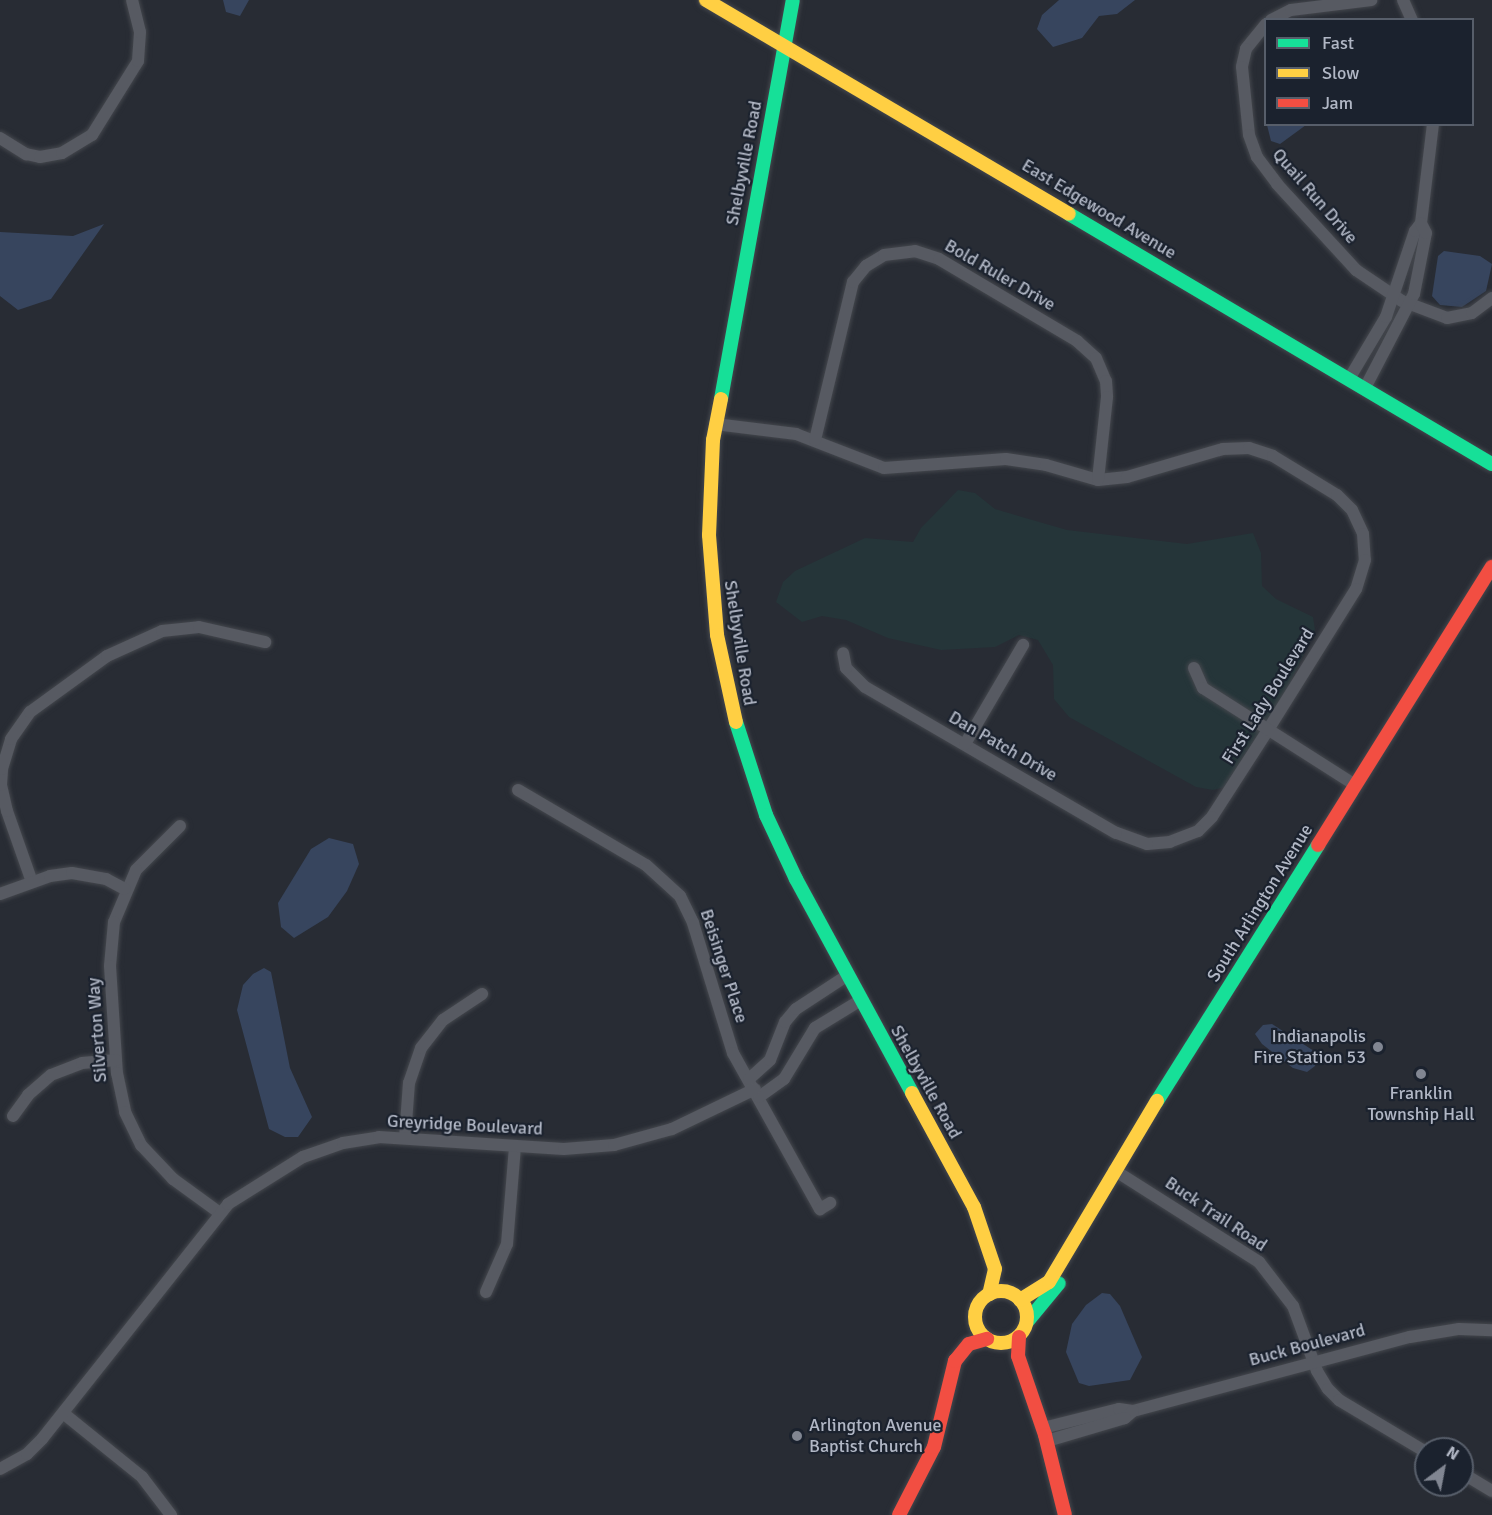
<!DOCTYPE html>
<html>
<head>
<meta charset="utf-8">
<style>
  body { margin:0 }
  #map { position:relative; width:1492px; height:1515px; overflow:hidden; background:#282c34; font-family:Signika,sans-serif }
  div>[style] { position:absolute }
  .green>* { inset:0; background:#253539 }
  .water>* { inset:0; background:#37455e }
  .roads { filter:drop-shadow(0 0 2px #44474d) drop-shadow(0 0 2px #44474d) }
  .street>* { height:12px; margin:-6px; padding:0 6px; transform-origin:6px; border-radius:6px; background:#575a62 }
  .fast>* { height:14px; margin:-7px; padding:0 7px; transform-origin:7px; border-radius:7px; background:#16e098 }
  .slow>* { height:14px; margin:-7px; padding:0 7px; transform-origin:7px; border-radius:7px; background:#ffcf43 }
  .slow>.ring { margin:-7px; padding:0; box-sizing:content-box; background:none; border:14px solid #ffcf43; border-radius:50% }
  .jam>* { height:14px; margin:-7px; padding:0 7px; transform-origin:7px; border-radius:7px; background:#f24e42 }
  .dots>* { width:16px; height:16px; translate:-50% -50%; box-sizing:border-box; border:3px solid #1b222e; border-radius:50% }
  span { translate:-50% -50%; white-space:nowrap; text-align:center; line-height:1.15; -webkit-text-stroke:4.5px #1b222e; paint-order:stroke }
  .street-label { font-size:18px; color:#b1b7c5 }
  .poi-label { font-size:18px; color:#b1b7c5 }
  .right { translate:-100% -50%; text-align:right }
  .left { translate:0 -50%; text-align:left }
  .legend { position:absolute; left:1264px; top:18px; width:210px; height:108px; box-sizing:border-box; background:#1b222e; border:2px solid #575e6a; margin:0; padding:8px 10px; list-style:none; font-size:18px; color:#b1b7c5 }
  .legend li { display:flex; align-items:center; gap:12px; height:30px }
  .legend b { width:30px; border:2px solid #575e6a }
  .north { position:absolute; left:1414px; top:1437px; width:60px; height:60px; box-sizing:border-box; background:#1b222e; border:2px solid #575e6a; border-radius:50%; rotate:32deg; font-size:16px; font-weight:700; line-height:24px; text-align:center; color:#b1b7c5 }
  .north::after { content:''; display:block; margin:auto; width:21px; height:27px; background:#818692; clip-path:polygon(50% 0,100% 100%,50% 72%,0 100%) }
</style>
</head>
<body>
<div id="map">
  <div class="green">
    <i style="clip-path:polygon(958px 490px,975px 493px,995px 509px,1067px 530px,1187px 544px,1253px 533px,1261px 553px,1262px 586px,1276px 599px,1313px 617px,1315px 630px,1268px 730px,1233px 785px,1213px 790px,1196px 787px,1069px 717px,1054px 699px,1053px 665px,1038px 640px,1019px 635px,995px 647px,941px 650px,888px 638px,846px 620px,822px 616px,802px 622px,776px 602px,783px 582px,795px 571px,865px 538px,913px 542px,921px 528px)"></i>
  </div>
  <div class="water">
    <i style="clip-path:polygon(223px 0,249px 0,240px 16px,226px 12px)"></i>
    <i style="clip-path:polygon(1059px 0,1135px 0,1117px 14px,1099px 16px,1082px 38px,1053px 47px,1037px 29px,1042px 15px)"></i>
    <i style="clip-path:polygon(1267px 125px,1267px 124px,1306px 125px,1280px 144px,1271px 141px)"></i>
    <i style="clip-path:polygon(104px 224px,51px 299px,18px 310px,0 296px,0 232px,73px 236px)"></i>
    <i style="clip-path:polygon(1444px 251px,1480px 256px,1492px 264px,1486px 291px,1462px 307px,1440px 305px,1432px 296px,1438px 256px)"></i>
    <i style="clip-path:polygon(329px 838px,353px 844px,359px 864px,347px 891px,328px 917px,294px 938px,281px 927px,278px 903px,311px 849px)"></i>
    <i style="clip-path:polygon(264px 968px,271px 972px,290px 1068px,312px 1117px,298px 1137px,285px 1137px,269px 1129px,237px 1010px,243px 985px,253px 974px)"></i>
    <i style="clip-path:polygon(1272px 1024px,1314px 1051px,1318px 1059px,1315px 1066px,1307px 1072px,1293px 1068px,1262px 1044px,1255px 1034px,1263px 1025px)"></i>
    <i style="clip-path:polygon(1102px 1293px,1110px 1294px,1120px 1306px,1142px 1357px,1130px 1380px,1089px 1386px,1079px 1383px,1066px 1352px,1072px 1324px,1086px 1305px)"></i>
  </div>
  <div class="roads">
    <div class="street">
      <i style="left:1403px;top:0;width:22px;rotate:66deg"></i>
      <i style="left:1271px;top:20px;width:22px;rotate:-27deg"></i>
      <i style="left:1291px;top:10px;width:81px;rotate:-7.1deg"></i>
      <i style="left:1266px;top:24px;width:32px;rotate:129deg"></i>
      <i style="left:1246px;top:49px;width:18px;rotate:103deg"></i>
      <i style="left:1242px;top:67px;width:68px;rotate:84.1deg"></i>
      <i style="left:1249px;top:135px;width:23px;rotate:70deg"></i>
      <i style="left:1257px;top:157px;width:34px;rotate:53deg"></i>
      <i style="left:1277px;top:184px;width:117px;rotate:47.4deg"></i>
      <i style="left:1356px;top:270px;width:55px;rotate:34deg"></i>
      <i style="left:1402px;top:301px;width:48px;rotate:20.7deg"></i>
      <i style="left:1447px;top:318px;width:25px;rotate:-11deg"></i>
      <i style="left:1472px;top:313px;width:25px;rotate:-37deg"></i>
      <i style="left:0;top:138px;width:31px;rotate:32deg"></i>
      <i style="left:26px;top:154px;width:14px;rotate:12deg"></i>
      <i style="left:40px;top:157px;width:22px;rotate:-10deg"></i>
      <i style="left:62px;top:153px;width:35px;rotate:-31deg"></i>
      <i style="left:92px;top:135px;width:87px;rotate:-58.1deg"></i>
      <i style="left:138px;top:61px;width:29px;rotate:-86deg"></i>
      <i style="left:140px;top:32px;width:33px;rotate:-104deg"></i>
      <i style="left:1349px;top:379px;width:72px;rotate:-59.2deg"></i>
      <i style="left:1386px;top:317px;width:91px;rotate:-71.4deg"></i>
      <i style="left:1415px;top:231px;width:10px;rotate:-53deg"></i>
      <i style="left:1421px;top:223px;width:100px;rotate:-83.1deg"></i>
      <i style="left:1365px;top:388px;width:106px;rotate:-62.5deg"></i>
      <i style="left:1414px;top:294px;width:62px;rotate:-78.9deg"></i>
      <i style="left:1426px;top:233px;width:11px;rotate:-117deg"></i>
      <i style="left:715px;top:424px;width:82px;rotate:7deg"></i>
      <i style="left:796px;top:434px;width:94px;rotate:21.1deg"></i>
      <i style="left:884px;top:468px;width:122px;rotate:-4.2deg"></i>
      <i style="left:1006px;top:459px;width:40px;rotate:8.5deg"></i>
      <i style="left:1046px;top:465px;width:54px;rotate:16.1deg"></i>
      <i style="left:1098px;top:480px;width:29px;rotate:-6deg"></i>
      <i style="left:1127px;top:477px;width:100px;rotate:-16.3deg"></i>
      <i style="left:1223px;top:449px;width:26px;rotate:-2deg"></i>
      <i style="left:1249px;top:448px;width:25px;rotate:18deg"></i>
      <i style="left:1273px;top:456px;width:75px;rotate:31.4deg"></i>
      <i style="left:1337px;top:495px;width:21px;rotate:45deg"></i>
      <i style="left:1352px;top:510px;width:26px;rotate:65deg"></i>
      <i style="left:1363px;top:534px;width:26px;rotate:86deg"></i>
      <i style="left:1365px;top:560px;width:30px;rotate:107deg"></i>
      <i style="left:1356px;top:589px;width:166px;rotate:122deg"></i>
      <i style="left:1268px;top:730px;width:103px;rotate:122.8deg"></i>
      <i style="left:1212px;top:817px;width:20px;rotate:135deg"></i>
      <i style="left:1198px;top:831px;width:30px;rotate:159deg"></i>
      <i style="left:1170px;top:842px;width:23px;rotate:175deg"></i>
      <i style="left:1147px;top:844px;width:33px;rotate:-160deg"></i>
      <i style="left:1116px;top:833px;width:290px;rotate:-149.8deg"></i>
      <i style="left:865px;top:687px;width:27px;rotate:-135deg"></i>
      <i style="left:846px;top:668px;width:15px;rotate:-101deg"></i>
      <i style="left:815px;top:440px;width:163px;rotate:-76.5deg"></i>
      <i style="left:853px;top:282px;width:21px;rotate:-51deg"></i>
      <i style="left:866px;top:266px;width:21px;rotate:-31deg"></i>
      <i style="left:884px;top:255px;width:31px;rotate:-7deg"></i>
      <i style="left:915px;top:251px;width:25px;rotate:18deg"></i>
      <i style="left:939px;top:259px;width:161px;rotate:30.7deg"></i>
      <i style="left:1077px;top:341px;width:25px;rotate:42deg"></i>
      <i style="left:1096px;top:358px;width:25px;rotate:67deg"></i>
      <i style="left:1106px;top:381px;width:16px;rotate:86deg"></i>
      <i style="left:1107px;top:397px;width:83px;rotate:96.2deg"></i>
      <i style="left:1194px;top:668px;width:22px;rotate:66deg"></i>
      <i style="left:1203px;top:688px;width:180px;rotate:32.5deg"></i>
      <i style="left:965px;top:744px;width:115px;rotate:-59.6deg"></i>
      <i style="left:518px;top:790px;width:148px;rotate:30.4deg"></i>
      <i style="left:646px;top:865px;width:46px;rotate:42.4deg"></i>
      <i style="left:680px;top:896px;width:30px;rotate:64deg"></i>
      <i style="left:693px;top:923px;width:136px;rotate:72.9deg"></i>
      <i style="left:733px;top:1053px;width:179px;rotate:60.9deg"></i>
      <i style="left:820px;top:1209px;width:12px;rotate:-31deg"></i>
      <i style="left:180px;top:826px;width:62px;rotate:135deg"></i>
      <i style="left:136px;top:870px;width:56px;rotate:112.9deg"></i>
      <i style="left:114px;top:922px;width:44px;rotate:95.2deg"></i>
      <i style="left:110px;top:966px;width:107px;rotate:86.3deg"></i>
      <i style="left:117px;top:1073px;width:40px;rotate:78deg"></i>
      <i style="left:125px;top:1112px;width:37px;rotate:64deg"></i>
      <i style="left:141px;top:1145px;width:47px;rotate:46.7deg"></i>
      <i style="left:173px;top:1179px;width:58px;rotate:35.9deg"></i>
      <i style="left:32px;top:882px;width:75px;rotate:-109.4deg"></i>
      <i style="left:7px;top:811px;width:27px;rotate:-103deg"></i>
      <i style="left:1px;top:785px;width:16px;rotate:-86deg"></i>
      <i style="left:2px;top:769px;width:31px;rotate:-73deg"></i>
      <i style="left:11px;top:739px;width:33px;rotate:-55deg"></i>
      <i style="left:30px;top:712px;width:95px;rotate:-36deg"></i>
      <i style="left:107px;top:656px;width:60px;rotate:-24.4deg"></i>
      <i style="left:162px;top:631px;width:37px;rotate:-6deg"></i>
      <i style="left:199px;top:627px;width:68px;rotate:12.8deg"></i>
      <i style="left:0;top:894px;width:53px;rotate:-19.8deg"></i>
      <i style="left:50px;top:876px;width:22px;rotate:-8deg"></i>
      <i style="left:72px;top:873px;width:35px;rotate:10deg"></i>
      <i style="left:106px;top:879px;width:21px;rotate:28deg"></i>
      <i style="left:749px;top:1079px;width:28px;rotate:-42deg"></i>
      <i style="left:770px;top:1060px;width:41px;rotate:-68.5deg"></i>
      <i style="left:785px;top:1022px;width:17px;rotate:-50deg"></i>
      <i style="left:796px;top:1009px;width:62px;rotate:-33.2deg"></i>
      <i style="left:759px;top:1097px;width:31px;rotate:-36deg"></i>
      <i style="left:784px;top:1079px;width:60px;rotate:-58.7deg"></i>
      <i style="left:815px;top:1028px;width:54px;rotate:-31.3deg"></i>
      <i style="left:13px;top:1116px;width:26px;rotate:-54deg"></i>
      <i style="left:28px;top:1095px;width:30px;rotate:-41deg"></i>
      <i style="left:51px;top:1075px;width:33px;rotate:-21deg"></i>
      <i style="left:82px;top:1063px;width:34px;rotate:-5deg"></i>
      <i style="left:405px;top:1137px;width:54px;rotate:-85.8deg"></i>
      <i style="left:409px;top:1083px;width:37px;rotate:-71deg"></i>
      <i style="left:421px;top:1048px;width:36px;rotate:-52deg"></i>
      <i style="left:443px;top:1020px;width:47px;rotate:-33.7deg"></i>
      <i style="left:1114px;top:1170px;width:172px;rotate:32.4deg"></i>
      <i style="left:1259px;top:1262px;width:56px;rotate:52.3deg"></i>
      <i style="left:1293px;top:1306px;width:69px;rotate:69.7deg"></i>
      <i style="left:1317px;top:1371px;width:21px;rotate:59deg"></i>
      <i style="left:1328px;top:1389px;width:16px;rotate:45deg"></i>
      <i style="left:1339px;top:1400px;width:101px;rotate:30.9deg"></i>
      <i style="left:486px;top:1292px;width:52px;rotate:-66.4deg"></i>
      <i style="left:507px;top:1244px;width:98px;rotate:-85.3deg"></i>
      <i style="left:1133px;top:1411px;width:287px;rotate:-15deg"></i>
      <i style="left:1410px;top:1337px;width:50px;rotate:-9.3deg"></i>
      <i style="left:1459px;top:1329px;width:33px;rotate:2deg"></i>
      <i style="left:63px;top:1413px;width:102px;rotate:39deg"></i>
      <i style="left:142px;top:1477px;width:48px;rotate:52.7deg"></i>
      <i style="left:1043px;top:1428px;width:78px;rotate:-14deg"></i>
      <i style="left:1119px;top:1409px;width:14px;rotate:8deg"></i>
      <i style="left:1133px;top:1411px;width:11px;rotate:139deg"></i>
      <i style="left:1125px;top:1418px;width:81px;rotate:163.6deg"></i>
      <i style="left:0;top:1469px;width:31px;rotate:-29deg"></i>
      <i style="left:27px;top:1454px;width:21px;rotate:-45deg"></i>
      <i style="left:42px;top:1439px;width:300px;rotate:-51.6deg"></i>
      <i style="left:228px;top:1204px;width:89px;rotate:-32.1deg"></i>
      <i style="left:303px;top:1157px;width:42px;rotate:-19.3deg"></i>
      <i style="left:343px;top:1143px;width:36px;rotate:-9deg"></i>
      <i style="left:379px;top:1137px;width:185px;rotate:3.7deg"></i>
      <i style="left:564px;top:1149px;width:50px;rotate:-4.6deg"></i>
      <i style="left:614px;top:1145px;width:60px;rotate:-15.4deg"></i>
      <i style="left:672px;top:1129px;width:92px;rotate:-25.7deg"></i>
      <i style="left:1462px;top:1473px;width:35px;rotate:31deg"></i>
    </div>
    <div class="fast">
      <i style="left:1069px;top:214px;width:491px;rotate:30.6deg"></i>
      <i style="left:721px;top:399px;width:405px;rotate:-79.8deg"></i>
      <i style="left:736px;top:722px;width:98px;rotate:72.1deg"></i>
      <i style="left:766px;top:815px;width:71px;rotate:64.9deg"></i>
      <i style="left:796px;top:879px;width:243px;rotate:61.5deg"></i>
      <i style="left:1157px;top:1101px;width:302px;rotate:-57.8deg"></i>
      <i style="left:1027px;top:1322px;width:50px;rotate:-50.6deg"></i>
    </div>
    <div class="slow">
      <i style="left:706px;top:0;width:421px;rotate:30.5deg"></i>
      <i style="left:721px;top:399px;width:42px;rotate:101deg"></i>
      <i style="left:713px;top:440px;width:95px;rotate:92.4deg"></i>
      <i style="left:709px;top:535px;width:100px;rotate:85.4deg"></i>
      <i style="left:717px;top:635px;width:89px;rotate:77.7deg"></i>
      <i style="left:912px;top:1093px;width:130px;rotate:61.5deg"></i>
      <i style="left:974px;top:1207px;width:65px;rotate:71.3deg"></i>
      <i style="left:995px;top:1269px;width:26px;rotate:103deg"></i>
      <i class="ring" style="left:975px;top:1291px;width:38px;height:38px"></i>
      <i style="left:1020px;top:1300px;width:34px;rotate:-32deg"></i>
      <i style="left:1049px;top:1282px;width:211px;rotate:-59.2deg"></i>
    </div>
    <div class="jam">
      <i style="left:1318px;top:845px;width:328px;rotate:-58deg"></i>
      <i style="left:1019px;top:1337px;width:19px;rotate:93deg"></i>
      <i style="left:1018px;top:1356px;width:83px;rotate:71.1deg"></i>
      <i style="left:1045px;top:1435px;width:82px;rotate:76deg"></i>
      <i style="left:899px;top:1515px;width:76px;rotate:-62.8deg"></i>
      <i style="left:934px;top:1447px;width:89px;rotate:-76.3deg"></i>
      <i style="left:955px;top:1361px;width:22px;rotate:-51deg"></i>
      <i style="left:969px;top:1344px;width:19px;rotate:-16deg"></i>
    </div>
  </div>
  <div class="dots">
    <i style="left:1378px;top:1047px;background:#818692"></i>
    <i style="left:1421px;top:1074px;background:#818692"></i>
    <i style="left:797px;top:1436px;background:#818692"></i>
  </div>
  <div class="street-label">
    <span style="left:744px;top:163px;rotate:-79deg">Shelbyville Road</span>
    <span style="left:1315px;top:196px;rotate:49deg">Quail Run Drive</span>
    <span style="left:1099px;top:209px;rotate:31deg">East Edgewood Avenue</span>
    <span style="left:1000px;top:275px;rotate:30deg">Bold Ruler Drive</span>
    <span style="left:740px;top:643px;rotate:81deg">Shelbyville Road</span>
    <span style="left:1268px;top:696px;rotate:-58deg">First Lady Boulevard</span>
    <span style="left:1003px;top:746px;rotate:30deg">Dan Patch Drive</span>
    <span style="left:1260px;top:903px;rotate:-58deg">South Arlington Avenue</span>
    <span style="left:724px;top:966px;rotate:72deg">Beisinger Place</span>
    <span style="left:97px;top:1030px;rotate:-94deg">Silverton Way</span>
    <span style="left:926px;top:1082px;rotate:61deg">Shelbyville Road</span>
    <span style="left:465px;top:1125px;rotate:3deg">Greyridge Boulevard</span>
    <span style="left:1216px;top:1214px;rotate:34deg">Buck Trail Road</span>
    <span style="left:1307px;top:1345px;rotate:-15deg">Buck Boulevard</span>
  </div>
  <div class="poi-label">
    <span class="right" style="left:1366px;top:1047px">Indianapolis<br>Fire Station 53</span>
    <span style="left:1421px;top:1104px">Franklin<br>Township Hall</span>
    <span class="left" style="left:809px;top:1436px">Arlington Avenue<br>Baptist Church</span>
  </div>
  <ul class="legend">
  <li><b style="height:8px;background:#16e098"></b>Fast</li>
  <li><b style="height:8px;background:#ffcf43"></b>Slow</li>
  <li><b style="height:8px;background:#f24e42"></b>Jam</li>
  </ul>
  <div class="north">N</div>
</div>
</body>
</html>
